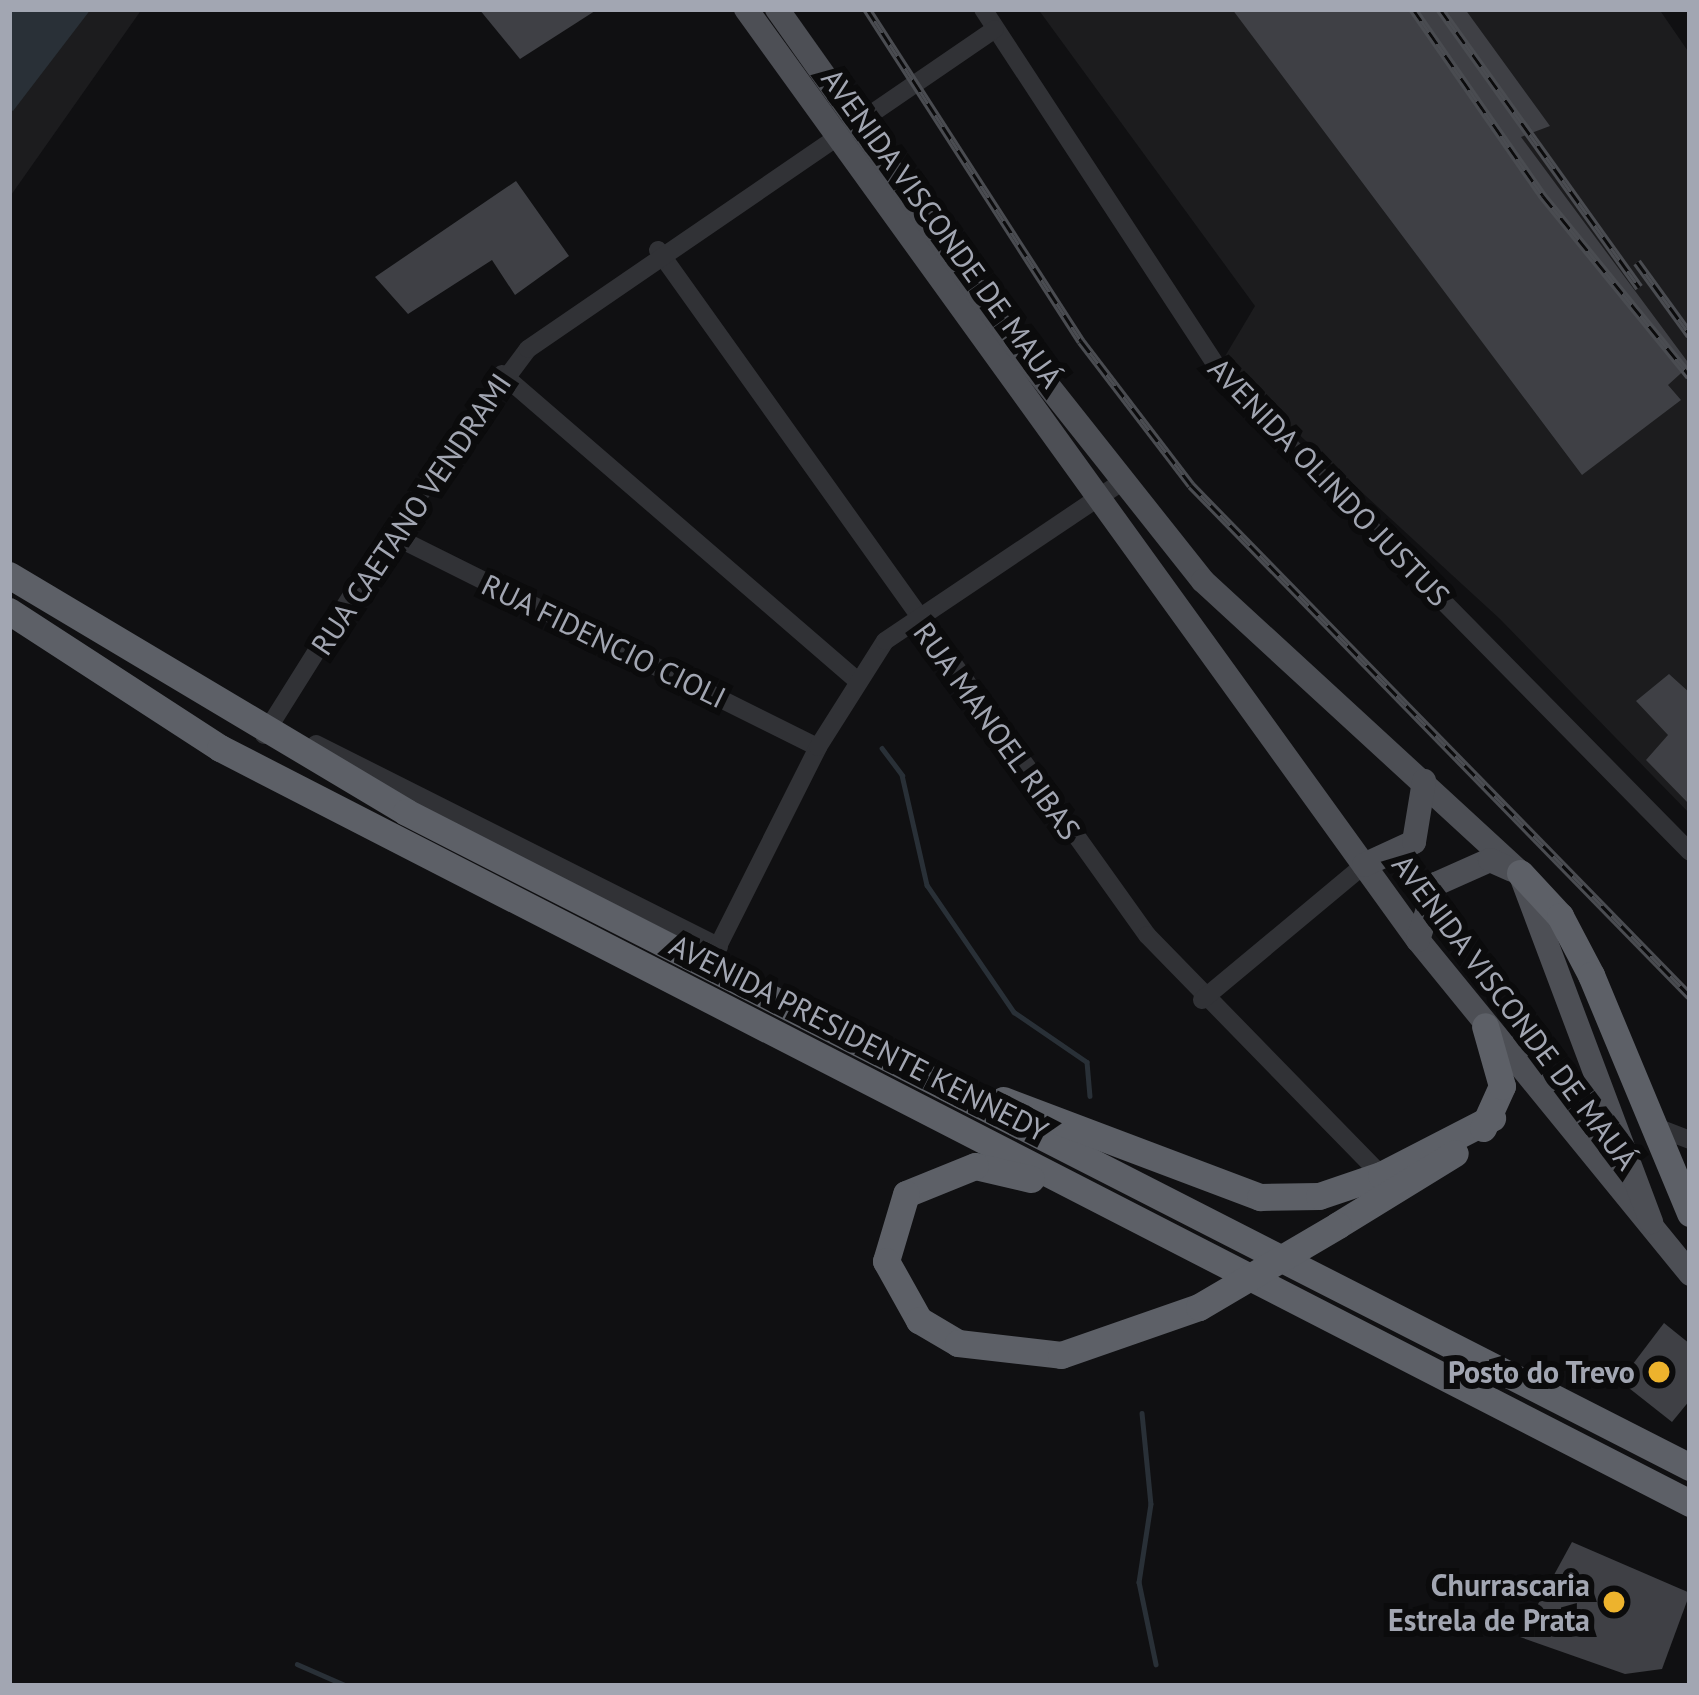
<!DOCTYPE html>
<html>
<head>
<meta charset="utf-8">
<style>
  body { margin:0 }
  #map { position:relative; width:1699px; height:1695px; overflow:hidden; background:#101012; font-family:"PT Sans",sans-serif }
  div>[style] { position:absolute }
  .built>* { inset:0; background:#1c1c1e }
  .water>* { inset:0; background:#293037 }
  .stream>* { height:4.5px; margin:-2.25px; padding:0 2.25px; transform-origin:2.25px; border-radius:2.25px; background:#293037 }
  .building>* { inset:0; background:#3f4045 }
  .minor>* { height:18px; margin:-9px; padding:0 9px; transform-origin:9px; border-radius:9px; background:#313236 }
  .major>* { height:24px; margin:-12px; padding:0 12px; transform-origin:12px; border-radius:12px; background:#4d4f55 }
  .highway>* { height:27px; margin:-13.5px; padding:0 13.5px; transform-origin:13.5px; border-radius:13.5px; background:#5d6067 }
  .rail>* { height:9px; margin-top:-4.5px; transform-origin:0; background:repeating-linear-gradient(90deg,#0b0b0c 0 14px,#4a4c51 0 28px); box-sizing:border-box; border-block:3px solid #4a4c51 }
  .highway-bridge>* { height:27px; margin:-13.5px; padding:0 13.5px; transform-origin:13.5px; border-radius:13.5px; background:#5d6067 }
  .dots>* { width:33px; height:33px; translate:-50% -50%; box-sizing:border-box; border:6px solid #0b0b0c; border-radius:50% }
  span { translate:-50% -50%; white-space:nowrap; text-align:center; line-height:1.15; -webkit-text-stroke:12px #0b0b0c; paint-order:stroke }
  .street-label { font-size:30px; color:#a2a6b2 }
  .poi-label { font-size:30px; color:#a2a6b2; font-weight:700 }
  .right { translate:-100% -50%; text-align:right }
  .frame { position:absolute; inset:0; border:12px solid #a2a6b2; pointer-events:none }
</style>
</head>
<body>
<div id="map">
  <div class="built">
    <i style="clip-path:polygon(9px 9px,142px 9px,9px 198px)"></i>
    <i style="clip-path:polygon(1038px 9px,1659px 9px,1690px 54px,1690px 814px,1500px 619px,1221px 363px,1255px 306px)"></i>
  </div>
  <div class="water">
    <i style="clip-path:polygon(9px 9px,91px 9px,13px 111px,9px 109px)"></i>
  </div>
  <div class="stream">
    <i style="left:882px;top:748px;width:34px;rotate:53deg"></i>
    <i style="left:902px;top:775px;width:113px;rotate:77.2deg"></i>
    <i style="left:927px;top:885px;width:154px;rotate:55.6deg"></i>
    <i style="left:1014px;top:1012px;width:88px;rotate:34.4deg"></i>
    <i style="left:1087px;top:1062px;width:34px;rotate:85deg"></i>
    <i style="left:1142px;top:1413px;width:91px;rotate:84.4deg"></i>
    <i style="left:1151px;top:1504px;width:79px;rotate:98.7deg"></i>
    <i style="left:1139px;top:1582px;width:84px;rotate:78.3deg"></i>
    <i style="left:297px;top:1664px;width:55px;rotate:23.7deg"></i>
  </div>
  <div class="building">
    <i style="clip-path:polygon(479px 9px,598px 9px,520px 59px)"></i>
    <i style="clip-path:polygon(1232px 9px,1465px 9px,1550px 126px,1521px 137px,1690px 365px,1668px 385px,1681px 400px,1582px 475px)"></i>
    <i style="clip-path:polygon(516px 181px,569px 256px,515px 295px,492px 260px,408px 314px,375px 277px)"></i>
    <i style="clip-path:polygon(1669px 674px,1690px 693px,1690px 805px,1646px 760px,1668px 735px,1636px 701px)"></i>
    <i style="clip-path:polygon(1664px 1323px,1690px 1344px,1690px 1400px,1672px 1422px,1620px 1381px)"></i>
    <i style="clip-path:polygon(1572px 1542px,1690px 1593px,1662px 1669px,1625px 1674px,1520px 1637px)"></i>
  </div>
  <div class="minor">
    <i style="left:983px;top:9px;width:447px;rotate:56.8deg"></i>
    <i style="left:1228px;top:383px;width:658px;rotate:45.43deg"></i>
    <i style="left:658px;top:250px;width:842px;rotate:54.48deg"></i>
    <i style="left:1147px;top:935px;width:335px;rotate:45.7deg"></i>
    <i style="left:502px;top:374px;width:470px;rotate:40.8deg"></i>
    <i style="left:390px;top:534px;width:478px;rotate:26.5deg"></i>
    <i style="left:264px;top:735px;width:237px;rotate:-57.9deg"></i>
    <i style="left:390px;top:534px;width:231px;rotate:-53.3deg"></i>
    <i style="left:528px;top:349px;width:566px;rotate:-34.42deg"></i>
    <i style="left:316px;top:744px;width:451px;rotate:26.7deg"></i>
    <i style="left:707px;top:968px;width:247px;rotate:-63.3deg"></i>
    <i style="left:818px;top:747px;width:125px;rotate:-57.7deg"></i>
    <i style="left:885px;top:641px;width:285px;rotate:-33.9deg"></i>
    <i style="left:1202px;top:1000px;width:211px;rotate:-39.8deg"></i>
    <i style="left:1656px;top:1127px;width:36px;rotate:21deg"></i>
  </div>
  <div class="major">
    <i style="left:746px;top:9px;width:1148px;rotate:54.18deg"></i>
    <i style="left:1418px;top:940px;width:431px;rotate:50.8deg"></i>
    <i style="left:777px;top:9px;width:393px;rotate:54.7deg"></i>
    <i style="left:1004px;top:330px;width:320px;rotate:51.6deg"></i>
    <i style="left:1203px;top:581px;width:431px;rotate:42.6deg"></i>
    <i style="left:1520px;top:873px;width:373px;rotate:69.4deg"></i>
    <i style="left:1364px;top:865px;width:55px;rotate:-24.7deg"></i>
    <i style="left:1414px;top:842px;width:62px;rotate:-80.7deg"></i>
    <i style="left:1418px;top:940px;width:59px;rotate:-72.2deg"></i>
    <i style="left:1436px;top:884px;width:59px;rotate:-24deg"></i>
    <i style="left:1490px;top:860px;width:24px;rotate:24deg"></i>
  </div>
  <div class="highway">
    <i style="left:9px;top:575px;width:462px;rotate:30.8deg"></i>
    <i style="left:406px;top:812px;width:1441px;rotate:27.03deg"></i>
    <i style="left:9px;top:611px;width:252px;rotate:33deg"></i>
    <i style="left:220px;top:748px;width:1653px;rotate:27.19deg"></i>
    <i style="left:1520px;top:873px;width:59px;rotate:47.1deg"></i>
    <i style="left:1560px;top:916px;width:67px;rotate:62.3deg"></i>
    <i style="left:1591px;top:975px;width:258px;rotate:67.4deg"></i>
    <i style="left:1003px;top:1100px;width:275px;rotate:20.7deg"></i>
    <i style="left:1260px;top:1197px;width:59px;rotate:-1deg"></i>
    <i style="left:1319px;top:1196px;width:65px;rotate:-18.7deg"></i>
    <i style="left:1381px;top:1175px;width:125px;rotate:-27.2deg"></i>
    <i style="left:1483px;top:1128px;width:46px;rotate:-65.7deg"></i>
    <i style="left:1502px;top:1086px;width:62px;rotate:-105.8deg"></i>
    <i style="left:1031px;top:1179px;width:57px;rotate:-166.9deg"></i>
    <i style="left:975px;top:1166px;width:74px;rotate:157.9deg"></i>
    <i style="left:906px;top:1194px;width:70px;rotate:106.6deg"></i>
    <i style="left:886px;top:1261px;width:68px;rotate:60.8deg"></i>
    <i style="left:919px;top:1320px;width:45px;rotate:30.5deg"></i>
    <i style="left:958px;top:1343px;width:104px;rotate:6.6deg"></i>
    <i style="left:1061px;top:1355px;width:146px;rotate:-19.2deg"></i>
    <i style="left:1338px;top:1225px;width:137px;rotate:-31.6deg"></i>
  </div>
  <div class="rail">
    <i style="left:867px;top:9px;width:395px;rotate:57.2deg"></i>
    <i style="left:1081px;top:341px;width:181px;rotate:52.6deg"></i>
    <i style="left:1191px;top:485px;width:714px;rotate:45.68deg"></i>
    <i style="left:1413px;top:9px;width:228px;rotate:55.2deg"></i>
    <i style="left:1543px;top:196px;width:232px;rotate:50.8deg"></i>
    <i style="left:1440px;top:9px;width:342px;rotate:54.4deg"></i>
    <i style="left:1637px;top:262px;width:90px;rotate:54deg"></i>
  </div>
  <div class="highway-bridge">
    <i style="left:1199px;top:1307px;width:161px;rotate:-30.5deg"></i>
  </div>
  <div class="dots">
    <i style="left:1659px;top:1372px;background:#edb32d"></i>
    <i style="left:1614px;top:1602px;background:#edb32d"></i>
  </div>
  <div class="street-label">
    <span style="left:942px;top:228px;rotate:54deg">AVENIDA VISCONDE DE MAUÁ</span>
    <span style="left:1329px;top:482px;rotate:46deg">AVENIDA OLINDO JUSTUS</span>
    <span style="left:411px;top:514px;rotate:-56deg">RUA CAETANO VENDRAMI</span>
    <span style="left:604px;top:641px;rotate:26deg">RUA FIDENCIO CIOLI</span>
    <span style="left:997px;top:731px;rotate:54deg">RUA MANOEL RIBAS</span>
    <span style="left:1515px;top:1012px;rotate:53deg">AVENIDA VISCONDE DE MAUÁ</span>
    <span style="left:859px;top:1038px;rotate:27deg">AVENIDA PRESIDENTE KENNEDY</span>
  </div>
  <div class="poi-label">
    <span class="right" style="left:1635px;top:1372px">Posto do Trevo</span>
    <span class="right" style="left:1590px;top:1602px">Churrascaria<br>Estrela de Prata</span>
  </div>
  <div class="frame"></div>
</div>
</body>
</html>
